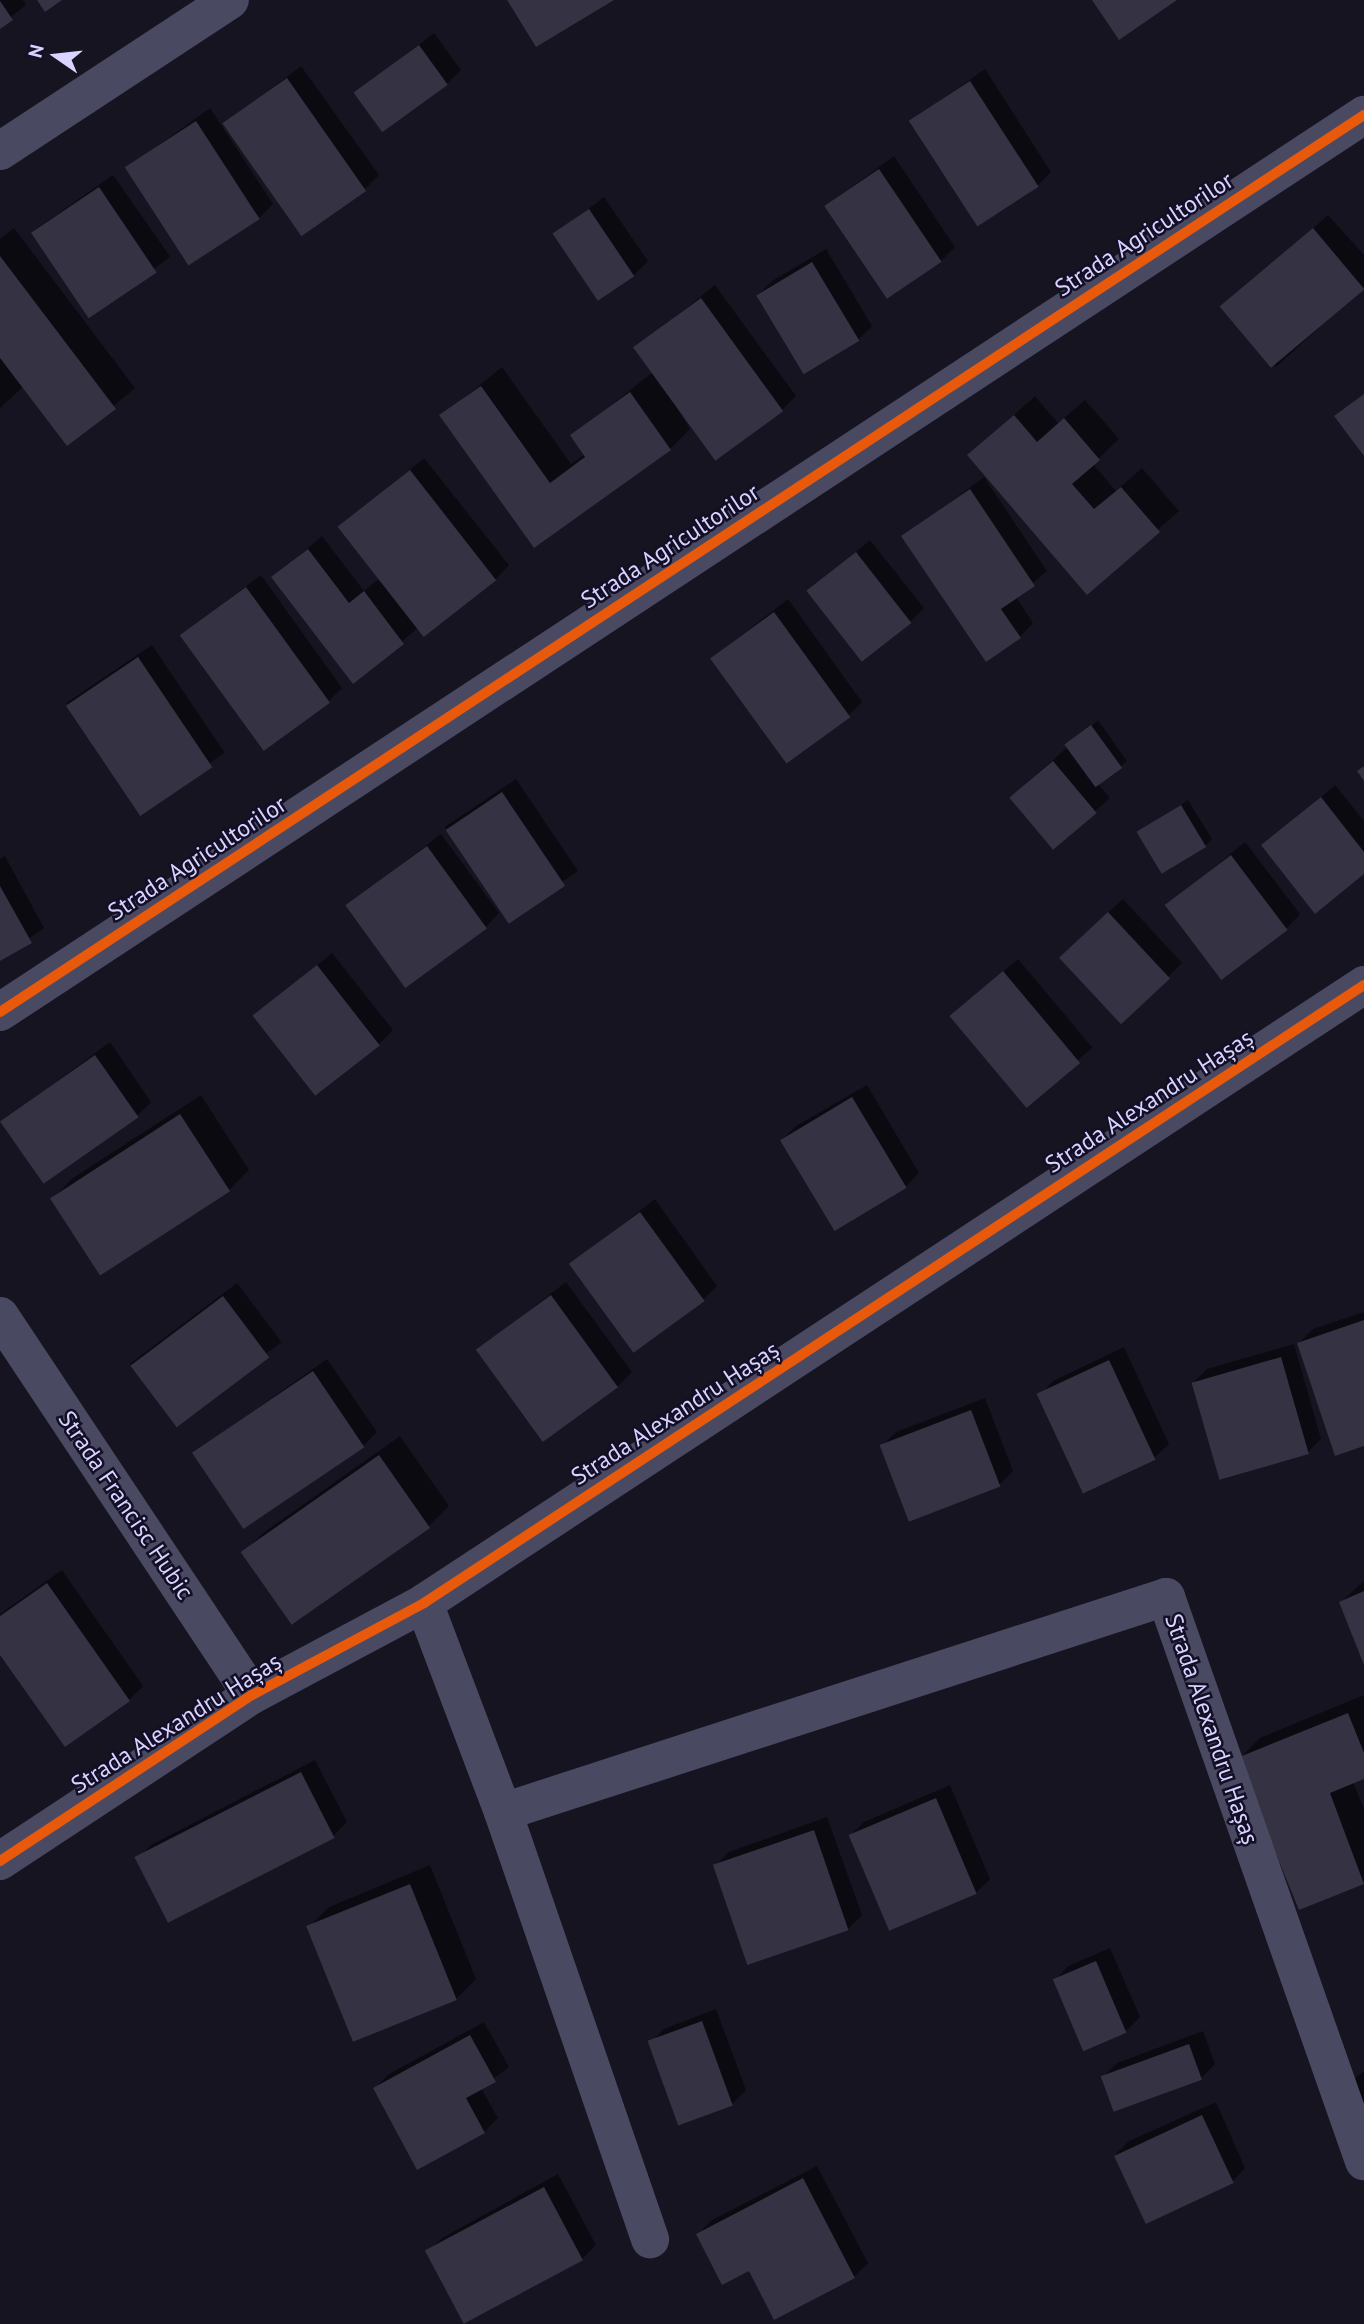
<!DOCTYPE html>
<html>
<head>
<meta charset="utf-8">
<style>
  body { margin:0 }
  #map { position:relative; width:1364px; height:2324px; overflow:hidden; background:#161421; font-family:"PT Sans",sans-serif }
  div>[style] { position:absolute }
  .shadow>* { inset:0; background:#0007; transform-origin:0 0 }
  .building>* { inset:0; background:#343243; transform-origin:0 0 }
  .minor>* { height:38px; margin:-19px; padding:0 19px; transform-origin:19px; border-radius:19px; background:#4a4962 }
  .cycleway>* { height:10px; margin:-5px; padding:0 5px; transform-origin:5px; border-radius:5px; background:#e8590c }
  span { translate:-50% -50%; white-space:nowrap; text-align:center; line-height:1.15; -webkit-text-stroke:5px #130f26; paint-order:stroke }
  .street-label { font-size:24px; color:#d9d4ff }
  .north { position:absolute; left:21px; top:21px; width:70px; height:70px; -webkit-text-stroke:5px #130f26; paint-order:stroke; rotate:284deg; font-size:19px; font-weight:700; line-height:28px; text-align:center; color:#d9d4ff }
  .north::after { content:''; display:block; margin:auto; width:24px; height:32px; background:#d9d4ff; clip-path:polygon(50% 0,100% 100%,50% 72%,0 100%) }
</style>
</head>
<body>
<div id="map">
  <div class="shadow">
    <i style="clip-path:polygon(0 0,23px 0,26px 5px,0 26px)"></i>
    <i style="clip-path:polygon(434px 33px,461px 70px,447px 84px,356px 94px)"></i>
    <i style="clip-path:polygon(301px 66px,379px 175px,365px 189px,225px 124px)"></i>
    <i style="clip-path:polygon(985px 69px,1051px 172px,1038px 185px,911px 122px)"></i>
    <i style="clip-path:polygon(210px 108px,273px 204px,259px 218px,127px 168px)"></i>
    <i style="clip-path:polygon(894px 156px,955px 247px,941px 261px,826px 206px)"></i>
    <i style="left:113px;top:175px;width:100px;height:98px;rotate:55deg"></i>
    <i style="clip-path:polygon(604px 197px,648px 261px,634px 275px,555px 235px)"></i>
    <i style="clip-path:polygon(1328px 215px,1364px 255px,1364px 287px,1276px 367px,1238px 296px)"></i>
    <i style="clip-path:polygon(14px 228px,135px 388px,68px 444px,24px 386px,0 408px,0 239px)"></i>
    <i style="clip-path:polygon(826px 249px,872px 326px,858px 340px,758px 295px,772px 281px)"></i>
    <i style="clip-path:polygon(715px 285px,796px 396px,782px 410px,666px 390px,690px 429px,670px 449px,534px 546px,442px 416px,502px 367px,571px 464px,585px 454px,572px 436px,653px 372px,636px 348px)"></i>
    <i style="clip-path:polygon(1035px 396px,1058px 423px,1085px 400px,1119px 439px,1093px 464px,1116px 491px,1142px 468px,1179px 511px,1087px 592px,969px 455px)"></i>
    <i style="clip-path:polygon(424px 458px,509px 565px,496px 579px,419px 627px,353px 682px,274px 577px,322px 536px,364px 591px,380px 578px,340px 527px)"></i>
    <i style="clip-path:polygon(984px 477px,1047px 571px,1016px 597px,1033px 623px,1020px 637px,904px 536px)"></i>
    <i style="clip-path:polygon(870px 540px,924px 608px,910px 622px,810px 591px)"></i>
    <i style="clip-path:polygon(261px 575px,342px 688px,328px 702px,182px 635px)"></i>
    <i style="clip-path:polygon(788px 599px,862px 702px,848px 716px,712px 658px)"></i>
    <i style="left:152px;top:645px;width:130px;height:104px;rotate:56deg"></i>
    <i style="clip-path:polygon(1098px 720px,1127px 761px,1098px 784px,1110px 798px,1055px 847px,1026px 784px)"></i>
    <i style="left:516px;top:779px;width:111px;height:86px;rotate:56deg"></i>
    <i style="clip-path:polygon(1335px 785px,1364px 821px,1364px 872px,1264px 846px)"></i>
    <i style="clip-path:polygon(1188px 800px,1212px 839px,1205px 846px,1139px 832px)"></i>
    <i style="clip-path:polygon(441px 834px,499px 913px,486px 927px,348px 906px)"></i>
    <i style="clip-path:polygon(1245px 842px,1300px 914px,1287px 928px,1168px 905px)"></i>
    <i style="clip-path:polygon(5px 856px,44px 928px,0 959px,0 859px)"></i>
    <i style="clip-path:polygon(1123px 899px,1182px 963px,1168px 977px,1075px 943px)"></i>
    <i style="clip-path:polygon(332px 953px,393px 1030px,379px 1044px,255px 1016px)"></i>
    <i style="left:1018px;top:959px;width:116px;height:87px;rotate:50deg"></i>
    <i style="clip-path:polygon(110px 1042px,151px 1102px,138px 1115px,2px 1122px)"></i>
    <i style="clip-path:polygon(867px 1085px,919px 1173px,905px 1187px,782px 1140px,796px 1126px)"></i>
    <i style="clip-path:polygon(201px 1095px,249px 1170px,229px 1190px,53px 1198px,73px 1178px)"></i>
    <i style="clip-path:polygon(655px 1199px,717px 1286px,703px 1300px,571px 1264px)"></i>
    <i style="clip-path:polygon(566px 1282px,632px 1372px,618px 1386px,478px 1350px)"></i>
    <i style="left:237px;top:1283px;width:74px;height:134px;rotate:53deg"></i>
    <i style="clip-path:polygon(1364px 1312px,1364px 1444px,1299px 1343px,1313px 1329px)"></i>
    <i style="clip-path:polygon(1294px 1344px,1321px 1439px,1307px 1453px,1193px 1383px,1207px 1369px)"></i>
    <i style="clip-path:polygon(1124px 1347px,1169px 1444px,1155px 1457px,1040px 1395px,1053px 1381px)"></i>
    <i style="clip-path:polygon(327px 1359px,377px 1432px,363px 1446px,195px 1452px)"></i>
    <i style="clip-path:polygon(985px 1398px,1013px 1471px,999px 1485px,882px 1446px,896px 1432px)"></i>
    <i style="clip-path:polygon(400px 1436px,449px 1506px,429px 1526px,243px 1553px,263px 1533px)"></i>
    <i style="clip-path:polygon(62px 1570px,143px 1686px,129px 1700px,0 1652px,0 1614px)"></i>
    <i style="clip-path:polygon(1364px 1581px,1364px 1661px,1341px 1602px)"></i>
    <i style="clip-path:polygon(1364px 1695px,1364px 1778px,1353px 1782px,1364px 1809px,1364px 1882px,1300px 1908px,1240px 1758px,1260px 1738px)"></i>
    <i style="clip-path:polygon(315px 1760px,347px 1822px,333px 1836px,137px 1859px,151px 1845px)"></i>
    <i style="clip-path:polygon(950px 1785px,990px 1879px,976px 1893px,850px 1836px,864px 1822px)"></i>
    <i style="clip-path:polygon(827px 1817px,862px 1915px,848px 1929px,715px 1866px,729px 1852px)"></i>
    <i style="clip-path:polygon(430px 1865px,476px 1979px,456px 1999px,309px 1927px,329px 1907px)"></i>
    <i style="clip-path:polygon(1110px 1948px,1140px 2017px,1126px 2031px,1055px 1980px,1068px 1966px)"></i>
    <i style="clip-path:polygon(716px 2009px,746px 2090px,732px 2104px,650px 2043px,664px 2029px)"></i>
    <i style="clip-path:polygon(484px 2022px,509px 2067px,481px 2088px,498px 2118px,484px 2132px,375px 2088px,389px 2074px)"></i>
    <i style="clip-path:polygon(1203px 2031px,1215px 2064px,1201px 2078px,1103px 2077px,1117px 2063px)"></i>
    <i style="clip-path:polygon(1364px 2071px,1364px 2146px,1341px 2089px)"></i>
    <i style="clip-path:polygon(1216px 2102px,1245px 2168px,1232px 2182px,1115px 2155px,1129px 2141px)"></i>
    <i style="clip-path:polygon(817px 2166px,868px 2263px,854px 2277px,750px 2269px,698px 2234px,712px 2220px)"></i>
    <i style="clip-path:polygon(558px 2174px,596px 2245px,582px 2259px,428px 2252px,442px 2238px)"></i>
  </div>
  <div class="building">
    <i style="clip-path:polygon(37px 0,62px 0,45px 12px)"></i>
    <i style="clip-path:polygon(507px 0,614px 0,536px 47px)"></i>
    <i style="clip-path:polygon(1092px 0,1177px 0,1119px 40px)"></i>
    <i style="clip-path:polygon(0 1px,13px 20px,0 29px)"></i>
    <i style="left:419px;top:45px;width:49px;height:81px;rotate:54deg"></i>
    <i style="left:287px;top:78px;width:138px;height:79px;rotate:55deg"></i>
    <i style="left:970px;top:81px;width:126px;height:73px;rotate:57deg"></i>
    <i style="left:196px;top:121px;width:117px;height:85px;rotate:57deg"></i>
    <i style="left:879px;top:169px;width:112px;height:66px;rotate:56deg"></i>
    <i style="left:99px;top:187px;width:103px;height:82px;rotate:56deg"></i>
    <i style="left:589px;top:209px;width:81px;height:44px;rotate:56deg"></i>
    <i style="left:1313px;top:228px;width:80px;height:122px;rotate:50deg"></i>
    <i style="clip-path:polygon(0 256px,116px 409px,67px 446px,0 358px)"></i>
    <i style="left:812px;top:262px;width:92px;height:65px;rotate:59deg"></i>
    <i style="left:701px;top:298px;width:140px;height:84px;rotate:54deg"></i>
    <i style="clip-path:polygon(481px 386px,550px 483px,585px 457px,570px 435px,630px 392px,671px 450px,534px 548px,439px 415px)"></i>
    <i style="clip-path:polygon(1364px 394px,1364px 456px,1334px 416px)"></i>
    <i style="clip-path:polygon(1014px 415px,1037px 442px,1064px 418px,1100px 460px,1072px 484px,1094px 509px,1121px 487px,1160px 532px,1087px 595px,967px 455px)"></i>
    <i style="left:410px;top:470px;width:140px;height:92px;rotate:52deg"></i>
    <i style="clip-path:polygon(970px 489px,1035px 586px,1001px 609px,1021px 638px,986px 662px,901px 536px)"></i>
    <i style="clip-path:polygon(308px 549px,349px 603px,364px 591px,404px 644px,353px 684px,271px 577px)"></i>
    <i style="left:856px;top:552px;width:90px;height:63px;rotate:52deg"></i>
    <i style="left:246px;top:587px;width:143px;height:82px;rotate:54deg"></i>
    <i style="left:774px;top:612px;width:130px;height:79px;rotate:54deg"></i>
    <i style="left:138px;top:657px;width:133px;height:87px;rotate:56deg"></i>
    <i style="left:1091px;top:725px;width:53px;height:33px;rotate:54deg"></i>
    <i style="left:1053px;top:761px;width:68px;height:57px;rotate:50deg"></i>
    <i style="clip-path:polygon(1364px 766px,1364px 781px,1357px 771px)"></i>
    <i style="left:502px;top:792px;width:113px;height:68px;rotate:56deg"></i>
    <i style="clip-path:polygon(1321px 797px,1364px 852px,1364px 874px,1315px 914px,1261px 845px)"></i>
    <i style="left:1181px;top:805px;width:49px;height:52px;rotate:59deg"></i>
    <i style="left:427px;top:846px;width:102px;height:101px;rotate:54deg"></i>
    <i style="left:1231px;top:855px;width:94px;height:83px;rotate:53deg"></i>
    <i style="clip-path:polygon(0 886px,32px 943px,0 961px)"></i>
    <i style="left:1108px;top:912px;width:91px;height:67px;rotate:47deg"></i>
    <i style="left:317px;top:965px;width:102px;height:82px;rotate:52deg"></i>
    <i style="left:1003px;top:971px;width:120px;height:70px;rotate:50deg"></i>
    <i style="left:95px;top:1055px;width:76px;height:116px;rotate:55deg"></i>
    <i style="left:852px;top:1097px;width:106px;height:84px;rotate:59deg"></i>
    <i style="left:180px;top:1114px;width:92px;height:155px;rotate:57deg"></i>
    <i style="left:640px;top:1212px;width:110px;height:88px;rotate:54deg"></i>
    <i style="left:551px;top:1295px;width:114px;height:93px;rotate:54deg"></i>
    <i style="left:223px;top:1296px;width:77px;height:116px;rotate:53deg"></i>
    <i style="clip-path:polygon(1364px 1320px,1364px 1446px,1335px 1456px,1297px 1343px)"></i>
    <i style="left:1281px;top:1357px;width:101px;height:93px;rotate:74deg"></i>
    <i style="left:1109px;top:1360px;width:110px;height:80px;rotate:65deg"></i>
    <i style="left:313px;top:1371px;width:92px;height:146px;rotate:56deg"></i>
    <i style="left:971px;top:1410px;width:82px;height:98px;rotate:69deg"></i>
    <i style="left:379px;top:1455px;width:89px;height:169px;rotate:55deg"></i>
    <i style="clip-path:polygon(47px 1583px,130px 1701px,65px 1747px,0 1655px,0 1616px)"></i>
    <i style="clip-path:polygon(1364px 1591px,1364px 1665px,1339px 1602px)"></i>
    <i style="clip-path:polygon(1348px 1713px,1364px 1753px,1364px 1779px,1330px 1793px,1364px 1884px,1299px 1910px,1237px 1758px)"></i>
    <i style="left:301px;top:1772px;width:74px;height:187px;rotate:63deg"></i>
    <i style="left:936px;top:1798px;width:104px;height:95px;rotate:67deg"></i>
    <i style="left:814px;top:1830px;width:106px;height:107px;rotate:71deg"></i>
    <i style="left:410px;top:1884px;width:125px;height:112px;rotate:68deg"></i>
    <i style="left:1096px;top:1961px;width:78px;height:47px;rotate:67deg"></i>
    <i style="left:702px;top:2021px;width:90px;height:58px;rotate:70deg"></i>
    <i style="clip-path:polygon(470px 2035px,496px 2082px,466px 2098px,485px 2133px,417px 2170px,373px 2088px)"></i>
    <i style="left:1189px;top:2044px;width:38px;height:94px;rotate:70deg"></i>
    <i style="left:1202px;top:2115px;width:75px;height:97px;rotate:65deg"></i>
    <i style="clip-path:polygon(803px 2178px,855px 2278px,774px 2320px,749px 2271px,722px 2285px,696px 2234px)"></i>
    <i style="left:544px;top:2187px;width:83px;height:135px;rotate:62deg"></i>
  </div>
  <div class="minor">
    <i style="left:0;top:151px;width:275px;rotate:-33.3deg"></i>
    <i style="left:0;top:1012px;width:1633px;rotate:-33.33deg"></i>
    <i style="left:0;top:1316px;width:455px;rotate:56.4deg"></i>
    <i style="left:424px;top:1603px;width:223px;rotate:69.3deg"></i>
    <i style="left:503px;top:1812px;width:452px;rotate:71deg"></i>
    <i style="left:503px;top:1812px;width:697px;rotate:-17.97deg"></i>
    <i style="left:1166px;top:1597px;width:598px;rotate:70.66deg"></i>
    <i style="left:0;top:1861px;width:302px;rotate:-33.4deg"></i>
    <i style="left:252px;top:1695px;width:195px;rotate:-28.1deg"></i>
    <i style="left:424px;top:1603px;width:1125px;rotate:-33.32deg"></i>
  </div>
  <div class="cycleway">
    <i style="left:0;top:1012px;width:1633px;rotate:-33.33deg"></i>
    <i style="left:0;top:1861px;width:302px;rotate:-33.4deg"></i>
    <i style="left:252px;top:1695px;width:195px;rotate:-28.1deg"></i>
    <i style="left:424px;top:1603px;width:1125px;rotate:-33.32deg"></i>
  </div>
  <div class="street-label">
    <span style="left:1144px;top:234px;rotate:-33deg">Strada Agricultorilor</span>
    <span style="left:670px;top:546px;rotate:-33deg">Strada Agricultorilor</span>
    <span style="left:197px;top:858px;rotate:-33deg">Strada Agricultorilor</span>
    <span style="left:1149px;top:1101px;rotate:-33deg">Strada Alexandru Hașaș</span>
    <span style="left:675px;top:1413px;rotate:-33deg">Strada Alexandru Hașaș</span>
    <span style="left:126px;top:1505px;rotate:56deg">Strada Francisc Hubic</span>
    <span style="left:176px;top:1723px;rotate:-32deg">Strada Alexandru Hașaș</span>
    <span style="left:1212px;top:1729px;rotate:71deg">Strada Alexandru Hașaș</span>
  </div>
  <div class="north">N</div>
</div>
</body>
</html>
